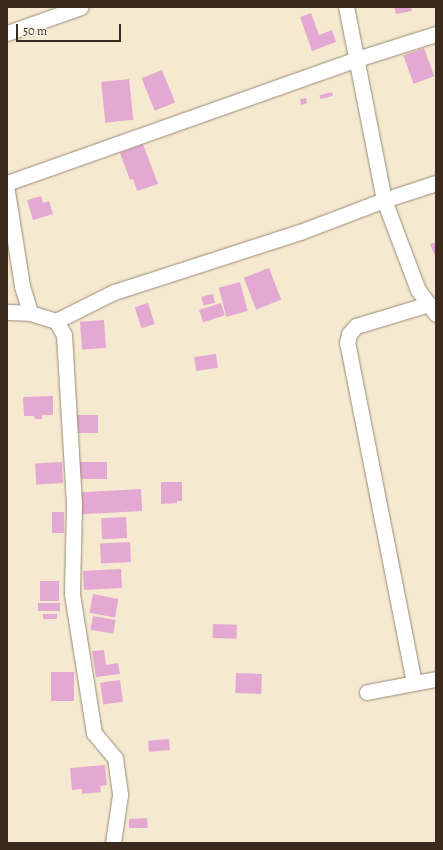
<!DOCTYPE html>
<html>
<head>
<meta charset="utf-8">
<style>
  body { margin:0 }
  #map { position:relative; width:443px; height:850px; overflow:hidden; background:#f5e9d0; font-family:Alegreya,serif }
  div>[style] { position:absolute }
  .building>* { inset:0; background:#e4a9d2; transform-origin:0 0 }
  .roads { filter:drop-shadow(0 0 1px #988a77) drop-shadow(0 0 1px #988a77) }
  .minor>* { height:15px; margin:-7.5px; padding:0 7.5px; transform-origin:7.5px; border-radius:7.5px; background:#fff }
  span { translate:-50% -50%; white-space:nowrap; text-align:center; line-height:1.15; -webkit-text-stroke:3px #fcf5e5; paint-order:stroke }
  .frame { position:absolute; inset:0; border:8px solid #3b2a1e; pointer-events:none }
  .scale { position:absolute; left:16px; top:24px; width:105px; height:18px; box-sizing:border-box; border:2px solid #3b2a1e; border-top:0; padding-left:5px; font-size:12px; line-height:14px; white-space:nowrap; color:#3b2a1e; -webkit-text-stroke:3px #fcf5e5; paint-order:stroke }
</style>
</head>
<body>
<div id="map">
  <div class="building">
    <i style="clip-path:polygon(394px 7px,411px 7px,412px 11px,396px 14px)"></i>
    <i style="clip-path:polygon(311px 13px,319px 35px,332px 30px,336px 42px,312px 51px,300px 17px)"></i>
    <i style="left:424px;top:48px;width:30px;height:22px;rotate:70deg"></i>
    <i style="left:162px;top:70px;width:35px;height:22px;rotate:68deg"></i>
    <i style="left:129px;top:79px;width:41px;height:28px;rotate:84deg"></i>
    <i style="left:332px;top:92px;width:4px;height:13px;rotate:76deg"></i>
    <i style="clip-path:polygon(306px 98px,307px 103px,301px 105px,300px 99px)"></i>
    <i style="clip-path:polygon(143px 144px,158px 184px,137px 191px,133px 179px,130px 180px,120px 153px)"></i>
    <i style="clip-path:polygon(41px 196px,43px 203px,49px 201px,53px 214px,33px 220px,27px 200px)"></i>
    <i style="clip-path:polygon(436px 242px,436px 255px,435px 256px,430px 244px)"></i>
    <i style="left:269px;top:268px;width:34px;height:27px;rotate:69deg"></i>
    <i style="left:240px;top:282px;width:30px;height:22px;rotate:75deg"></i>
    <i style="left:213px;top:294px;width:9px;height:12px;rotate:77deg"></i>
    <i style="left:148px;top:303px;width:22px;height:14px;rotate:72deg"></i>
    <i style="left:221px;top:303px;width:13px;height:23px;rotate:72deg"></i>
    <i style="left:104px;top:320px;width:28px;height:24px;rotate:86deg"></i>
    <i style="left:216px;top:354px;width:14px;height:22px;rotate:82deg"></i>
    <i style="clip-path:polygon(53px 396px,53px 415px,42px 415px,42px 419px,35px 419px,34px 416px,24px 416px,23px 397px)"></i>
    <i style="left:76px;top:415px;width:22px;height:18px"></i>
    <i style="left:62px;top:462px;width:21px;height:27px;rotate:87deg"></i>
    <i style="left:80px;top:462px;width:27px;height:17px"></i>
    <i style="clip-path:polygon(161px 482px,182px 482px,182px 501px,177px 501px,177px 503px,161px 504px)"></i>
    <i style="left:141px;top:489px;width:22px;height:61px;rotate:87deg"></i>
    <i style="left:52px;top:512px;width:12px;height:21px"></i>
    <i style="left:126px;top:517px;width:21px;height:25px;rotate:87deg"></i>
    <i style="left:130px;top:542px;width:20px;height:30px;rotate:87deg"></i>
    <i style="left:121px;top:569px;width:19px;height:38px;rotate:87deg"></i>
    <i style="left:40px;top:581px;width:19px;height:20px"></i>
    <i style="left:93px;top:594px;width:26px;height:19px;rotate:11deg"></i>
    <i style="left:38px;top:603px;width:22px;height:8px"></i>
    <i style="left:43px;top:614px;width:14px;height:5px"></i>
    <i style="left:93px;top:616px;width:23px;height:14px;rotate:10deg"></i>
    <i style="left:213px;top:624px;width:24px;height:14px;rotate:2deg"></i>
    <i style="clip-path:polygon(104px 650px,106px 665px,118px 663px,120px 674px,96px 677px,92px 651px)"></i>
    <i style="left:51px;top:672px;width:23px;height:29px"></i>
    <i style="left:236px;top:673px;width:26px;height:20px;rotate:2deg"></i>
    <i style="left:120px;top:680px;width:22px;height:20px;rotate:82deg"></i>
    <i style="left:169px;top:739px;width:11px;height:21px;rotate:85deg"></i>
    <i style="clip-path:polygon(105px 765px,107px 785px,100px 786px,101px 792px,82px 794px,82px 789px,72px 790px,70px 768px)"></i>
    <i style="clip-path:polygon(147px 818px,148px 828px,129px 828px,129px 819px)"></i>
  </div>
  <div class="roads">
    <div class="minor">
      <i style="left:7px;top:33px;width:78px;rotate:-19.4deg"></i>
      <i style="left:7px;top:183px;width:371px;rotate:-19.5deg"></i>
      <i style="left:357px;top:59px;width:83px;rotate:-17.6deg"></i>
      <i style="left:436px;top:183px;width:55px;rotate:161.9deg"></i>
      <i style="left:384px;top:200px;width:96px;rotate:69.3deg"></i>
      <i style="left:418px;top:290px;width:30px;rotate:53deg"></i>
      <i style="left:7px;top:191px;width:96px;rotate:81deg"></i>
      <i style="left:22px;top:286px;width:28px;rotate:73deg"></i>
      <i style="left:30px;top:313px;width:27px;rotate:17deg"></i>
      <i style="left:56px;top:321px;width:16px;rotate:60deg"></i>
      <i style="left:64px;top:335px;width:170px;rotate:86.6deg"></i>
      <i style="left:74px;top:505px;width:89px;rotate:91.3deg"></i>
      <i style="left:72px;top:594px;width:141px;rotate:81deg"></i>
      <i style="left:94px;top:733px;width:33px;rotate:50deg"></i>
      <i style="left:115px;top:758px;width:37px;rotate:82deg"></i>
      <i style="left:120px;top:795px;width:49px;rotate:98.3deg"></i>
      <i style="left:7px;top:312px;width:23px;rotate:2deg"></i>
      <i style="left:56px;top:321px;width:65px;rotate:-26.6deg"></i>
      <i style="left:114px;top:292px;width:195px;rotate:-17.9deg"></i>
      <i style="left:300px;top:232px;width:90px;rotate:-20.9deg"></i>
      <i style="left:384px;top:200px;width:197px;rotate:-101.1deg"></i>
      <i style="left:414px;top:683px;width:347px;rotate:-101.1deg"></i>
      <i style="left:347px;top:343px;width:9px;rotate:-77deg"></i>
      <i style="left:349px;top:334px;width:11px;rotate:-49deg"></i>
      <i style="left:356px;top:326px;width:76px;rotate:-16.8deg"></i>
      <i style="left:367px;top:692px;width:70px;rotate:-10.7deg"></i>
    </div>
  </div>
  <div class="frame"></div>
  <div class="scale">50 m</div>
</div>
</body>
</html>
